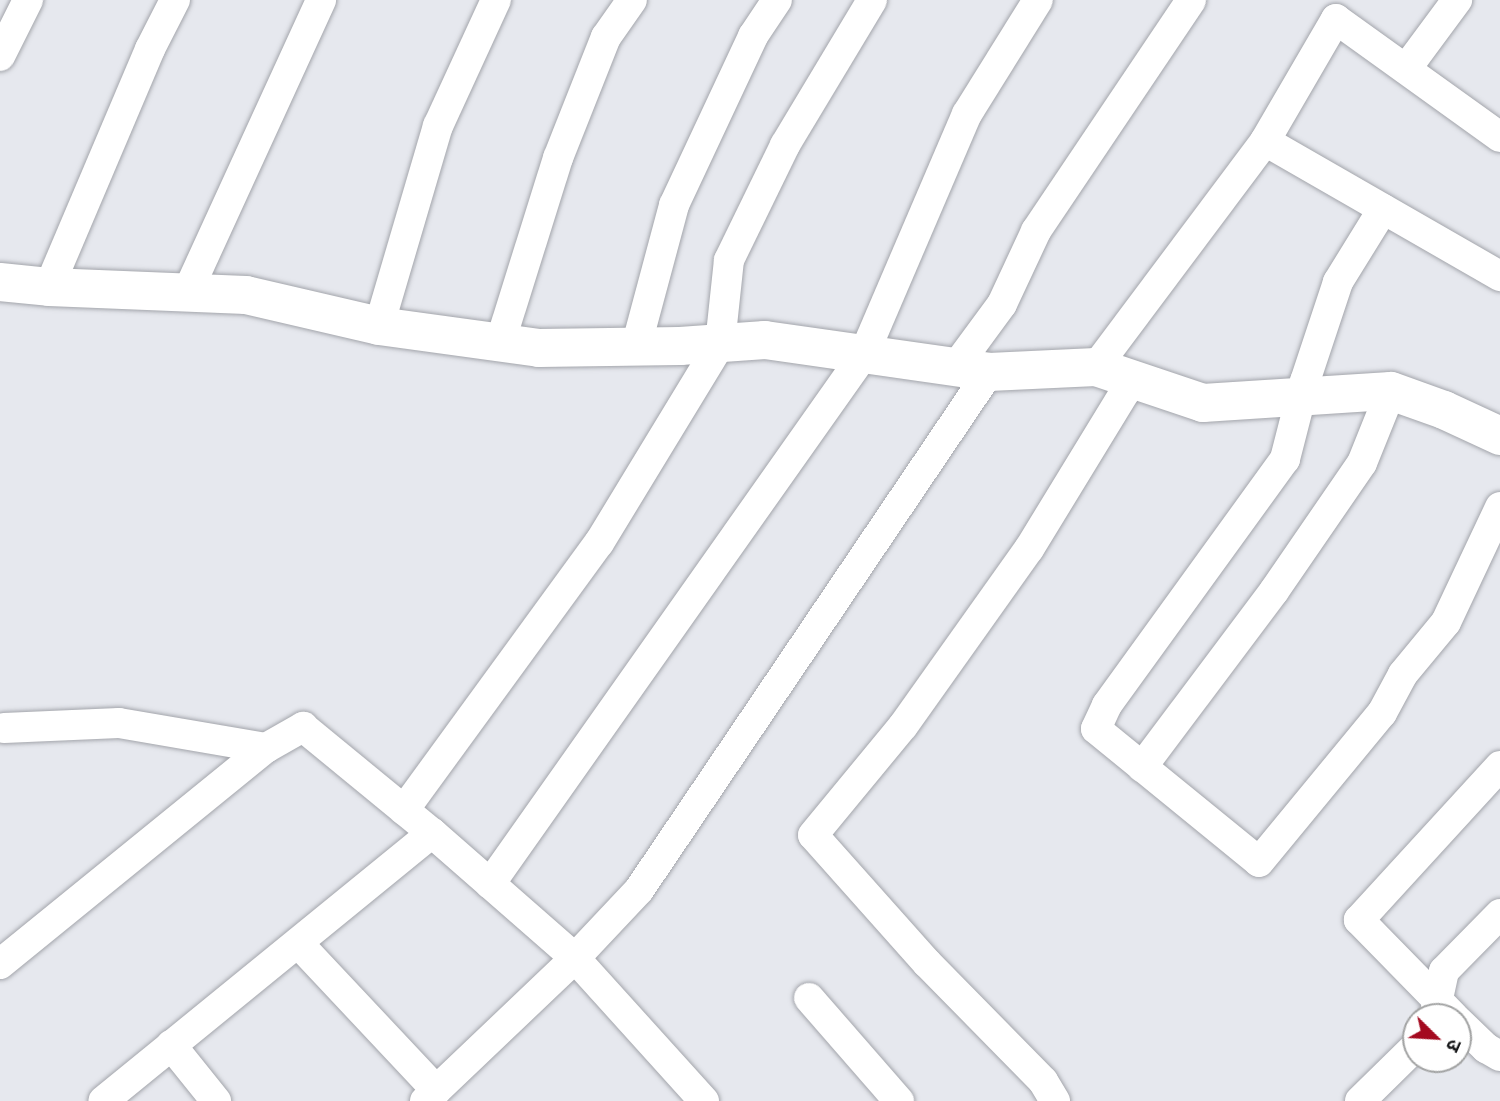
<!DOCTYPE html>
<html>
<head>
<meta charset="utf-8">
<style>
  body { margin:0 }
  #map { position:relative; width:1500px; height:1101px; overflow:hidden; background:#e6e8ee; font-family:"IBM Plex Sans","Noto Sans Devanagari",sans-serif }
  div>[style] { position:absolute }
  .roads { filter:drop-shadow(0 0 2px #a3a5ab) drop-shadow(0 0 2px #a3a5ab) }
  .street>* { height:30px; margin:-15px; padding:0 15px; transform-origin:15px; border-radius:15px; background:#fff }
  .secondary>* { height:38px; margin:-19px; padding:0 19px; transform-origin:19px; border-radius:19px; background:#fff }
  span { translate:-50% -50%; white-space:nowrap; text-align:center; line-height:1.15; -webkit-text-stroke:5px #fff; paint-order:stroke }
  .north { position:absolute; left:1402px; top:1003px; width:70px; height:70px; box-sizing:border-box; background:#fff; border:2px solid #a2a3a3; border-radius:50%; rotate:114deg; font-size:19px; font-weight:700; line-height:28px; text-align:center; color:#17181a }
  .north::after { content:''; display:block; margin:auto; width:24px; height:32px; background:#a4091f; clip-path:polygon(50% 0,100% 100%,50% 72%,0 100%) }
</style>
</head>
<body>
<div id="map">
  <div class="roads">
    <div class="street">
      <i style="left:0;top:56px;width:63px;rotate:-63.4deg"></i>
      <i style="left:1406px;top:69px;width:86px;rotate:-53.5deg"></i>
      <i style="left:1500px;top:137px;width:202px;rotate:-144.3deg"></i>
      <i style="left:1336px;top:19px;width:141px;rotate:120.2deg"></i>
      <i style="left:1265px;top:141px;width:271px;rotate:29.9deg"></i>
      <i style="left:1383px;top:209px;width:86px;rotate:121.7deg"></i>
      <i style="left:1338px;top:282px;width:104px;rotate:108.4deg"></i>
      <i style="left:1305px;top:381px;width:81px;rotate:104.4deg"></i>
      <i style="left:1285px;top:459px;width:304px;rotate:125.9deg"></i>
      <i style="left:1107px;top:705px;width:26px;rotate:115deg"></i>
      <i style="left:1096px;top:729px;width:210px;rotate:39.2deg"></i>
      <i style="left:1259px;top:862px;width:193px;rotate:-50.5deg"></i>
      <i style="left:1382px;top:713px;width:44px;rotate:-61.7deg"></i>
      <i style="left:1403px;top:674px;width:67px;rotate:-50.4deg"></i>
      <i style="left:1446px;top:622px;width:127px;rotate:-64.8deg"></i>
      <i style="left:49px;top:287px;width:259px;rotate:-67deg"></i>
      <i style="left:150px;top:49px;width:55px;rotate:-63deg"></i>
      <i style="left:187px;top:293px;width:322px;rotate:-65.4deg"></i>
      <i style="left:379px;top:326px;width:209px;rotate:-73.6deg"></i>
      <i style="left:438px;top:126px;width:139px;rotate:-65.3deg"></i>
      <i style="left:500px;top:343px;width:194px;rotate:-72.6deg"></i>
      <i style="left:558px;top:158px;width:130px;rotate:-68.4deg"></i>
      <i style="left:606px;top:37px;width:45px;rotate:-54.9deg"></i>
      <i style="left:636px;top:347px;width:147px;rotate:-75deg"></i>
      <i style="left:674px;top:205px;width:187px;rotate:-64.9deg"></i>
      <i style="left:753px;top:36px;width:43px;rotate:-56.3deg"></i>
      <i style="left:1096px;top:367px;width:282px;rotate:-53.2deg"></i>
      <i style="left:955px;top:368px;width:79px;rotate:-53.7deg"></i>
      <i style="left:1002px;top:304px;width:81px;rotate:-65deg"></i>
      <i style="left:1036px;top:231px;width:278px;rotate:-56.1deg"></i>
      <i style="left:4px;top:728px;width:115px;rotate:-2.5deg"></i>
      <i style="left:119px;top:723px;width:149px;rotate:9.7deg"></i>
      <i style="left:266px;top:748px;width:43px;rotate:-29.6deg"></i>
      <i style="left:303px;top:727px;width:167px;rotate:39.4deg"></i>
      <i style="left:432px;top:833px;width:424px;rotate:140.8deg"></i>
      <i style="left:1142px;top:767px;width:220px;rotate:-53.1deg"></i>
      <i style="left:1274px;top:591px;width:155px;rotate:-55.5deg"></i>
      <i style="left:1362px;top:463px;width:78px;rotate:-68.1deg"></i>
      <i style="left:404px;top:810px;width:331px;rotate:-53.9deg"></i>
      <i style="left:599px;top:543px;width:233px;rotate:-58.7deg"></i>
      <i style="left:720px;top:344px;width:84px;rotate:-83.9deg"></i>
      <i style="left:729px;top:260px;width:128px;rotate:-64deg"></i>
      <i style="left:785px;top:145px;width:169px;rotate:-59deg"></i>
      <i style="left:490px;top:884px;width:649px;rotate:-54.79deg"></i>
      <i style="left:864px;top:354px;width:261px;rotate:-66.8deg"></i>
      <i style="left:967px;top:114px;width:134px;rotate:-58.1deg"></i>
      <i style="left:298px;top:943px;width:202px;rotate:46.8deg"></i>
      <i style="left:0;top:964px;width:343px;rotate:-39.1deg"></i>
      <i style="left:809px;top:998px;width:137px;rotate:48.9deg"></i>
      <i style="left:1434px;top:1017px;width:47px;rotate:-77.7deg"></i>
      <i style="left:1444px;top:971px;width:80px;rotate:-45.5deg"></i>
      <i style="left:1454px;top:1017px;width:136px;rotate:-134.4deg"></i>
      <i style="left:1359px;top:920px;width:209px;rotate:-47.5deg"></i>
      <i style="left:1458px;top:1021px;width:39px;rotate:44deg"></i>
      <i style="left:1486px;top:1048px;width:16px;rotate:30deg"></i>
      <i style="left:171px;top:1045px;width:72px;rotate:51.2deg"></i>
      <i style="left:425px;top:1101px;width:207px;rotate:-43.6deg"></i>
      <i style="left:575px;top:958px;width:190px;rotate:-138.8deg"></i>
      <i style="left:704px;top:1101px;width:193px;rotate:-132.1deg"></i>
      <i style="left:575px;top:958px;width:93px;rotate:-46.7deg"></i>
      <i style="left:639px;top:890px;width:625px;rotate:-55.95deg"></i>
      <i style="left:1055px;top:1101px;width:23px;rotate:-121deg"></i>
      <i style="left:1043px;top:1081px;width:165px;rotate:-134.5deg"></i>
      <i style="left:927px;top:963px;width:171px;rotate:-131.7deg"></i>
      <i style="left:813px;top:835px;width:141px;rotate:-50.5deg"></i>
      <i style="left:903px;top:726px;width:217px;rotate:-54.6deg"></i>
      <i style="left:1029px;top:549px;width:184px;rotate:-58.6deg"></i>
      <i style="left:1125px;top:392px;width:15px;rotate:-90deg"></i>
      <i style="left:1360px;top:1101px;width:78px;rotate:-44.5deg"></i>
    </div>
    <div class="secondary">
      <i style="left:0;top:282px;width:49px;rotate:5.8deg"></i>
      <i style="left:49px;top:287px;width:197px;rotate:2.3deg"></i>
      <i style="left:246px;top:295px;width:137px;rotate:13.1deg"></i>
      <i style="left:379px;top:326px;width:162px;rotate:7.8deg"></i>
      <i style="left:539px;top:348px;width:141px;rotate:-0.8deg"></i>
      <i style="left:680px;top:346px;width:85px;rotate:-4deg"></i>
      <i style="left:765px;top:340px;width:226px;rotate:8.1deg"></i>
      <i style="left:989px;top:372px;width:107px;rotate:-2.7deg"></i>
      <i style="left:1096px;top:367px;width:113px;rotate:18.6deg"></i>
      <i style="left:1203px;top:403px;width:188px;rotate:-3.7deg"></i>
      <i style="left:1391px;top:391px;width:56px;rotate:19.7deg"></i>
      <i style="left:1444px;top:410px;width:62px;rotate:24.9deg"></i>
    </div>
  </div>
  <div class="north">उ</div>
</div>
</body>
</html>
